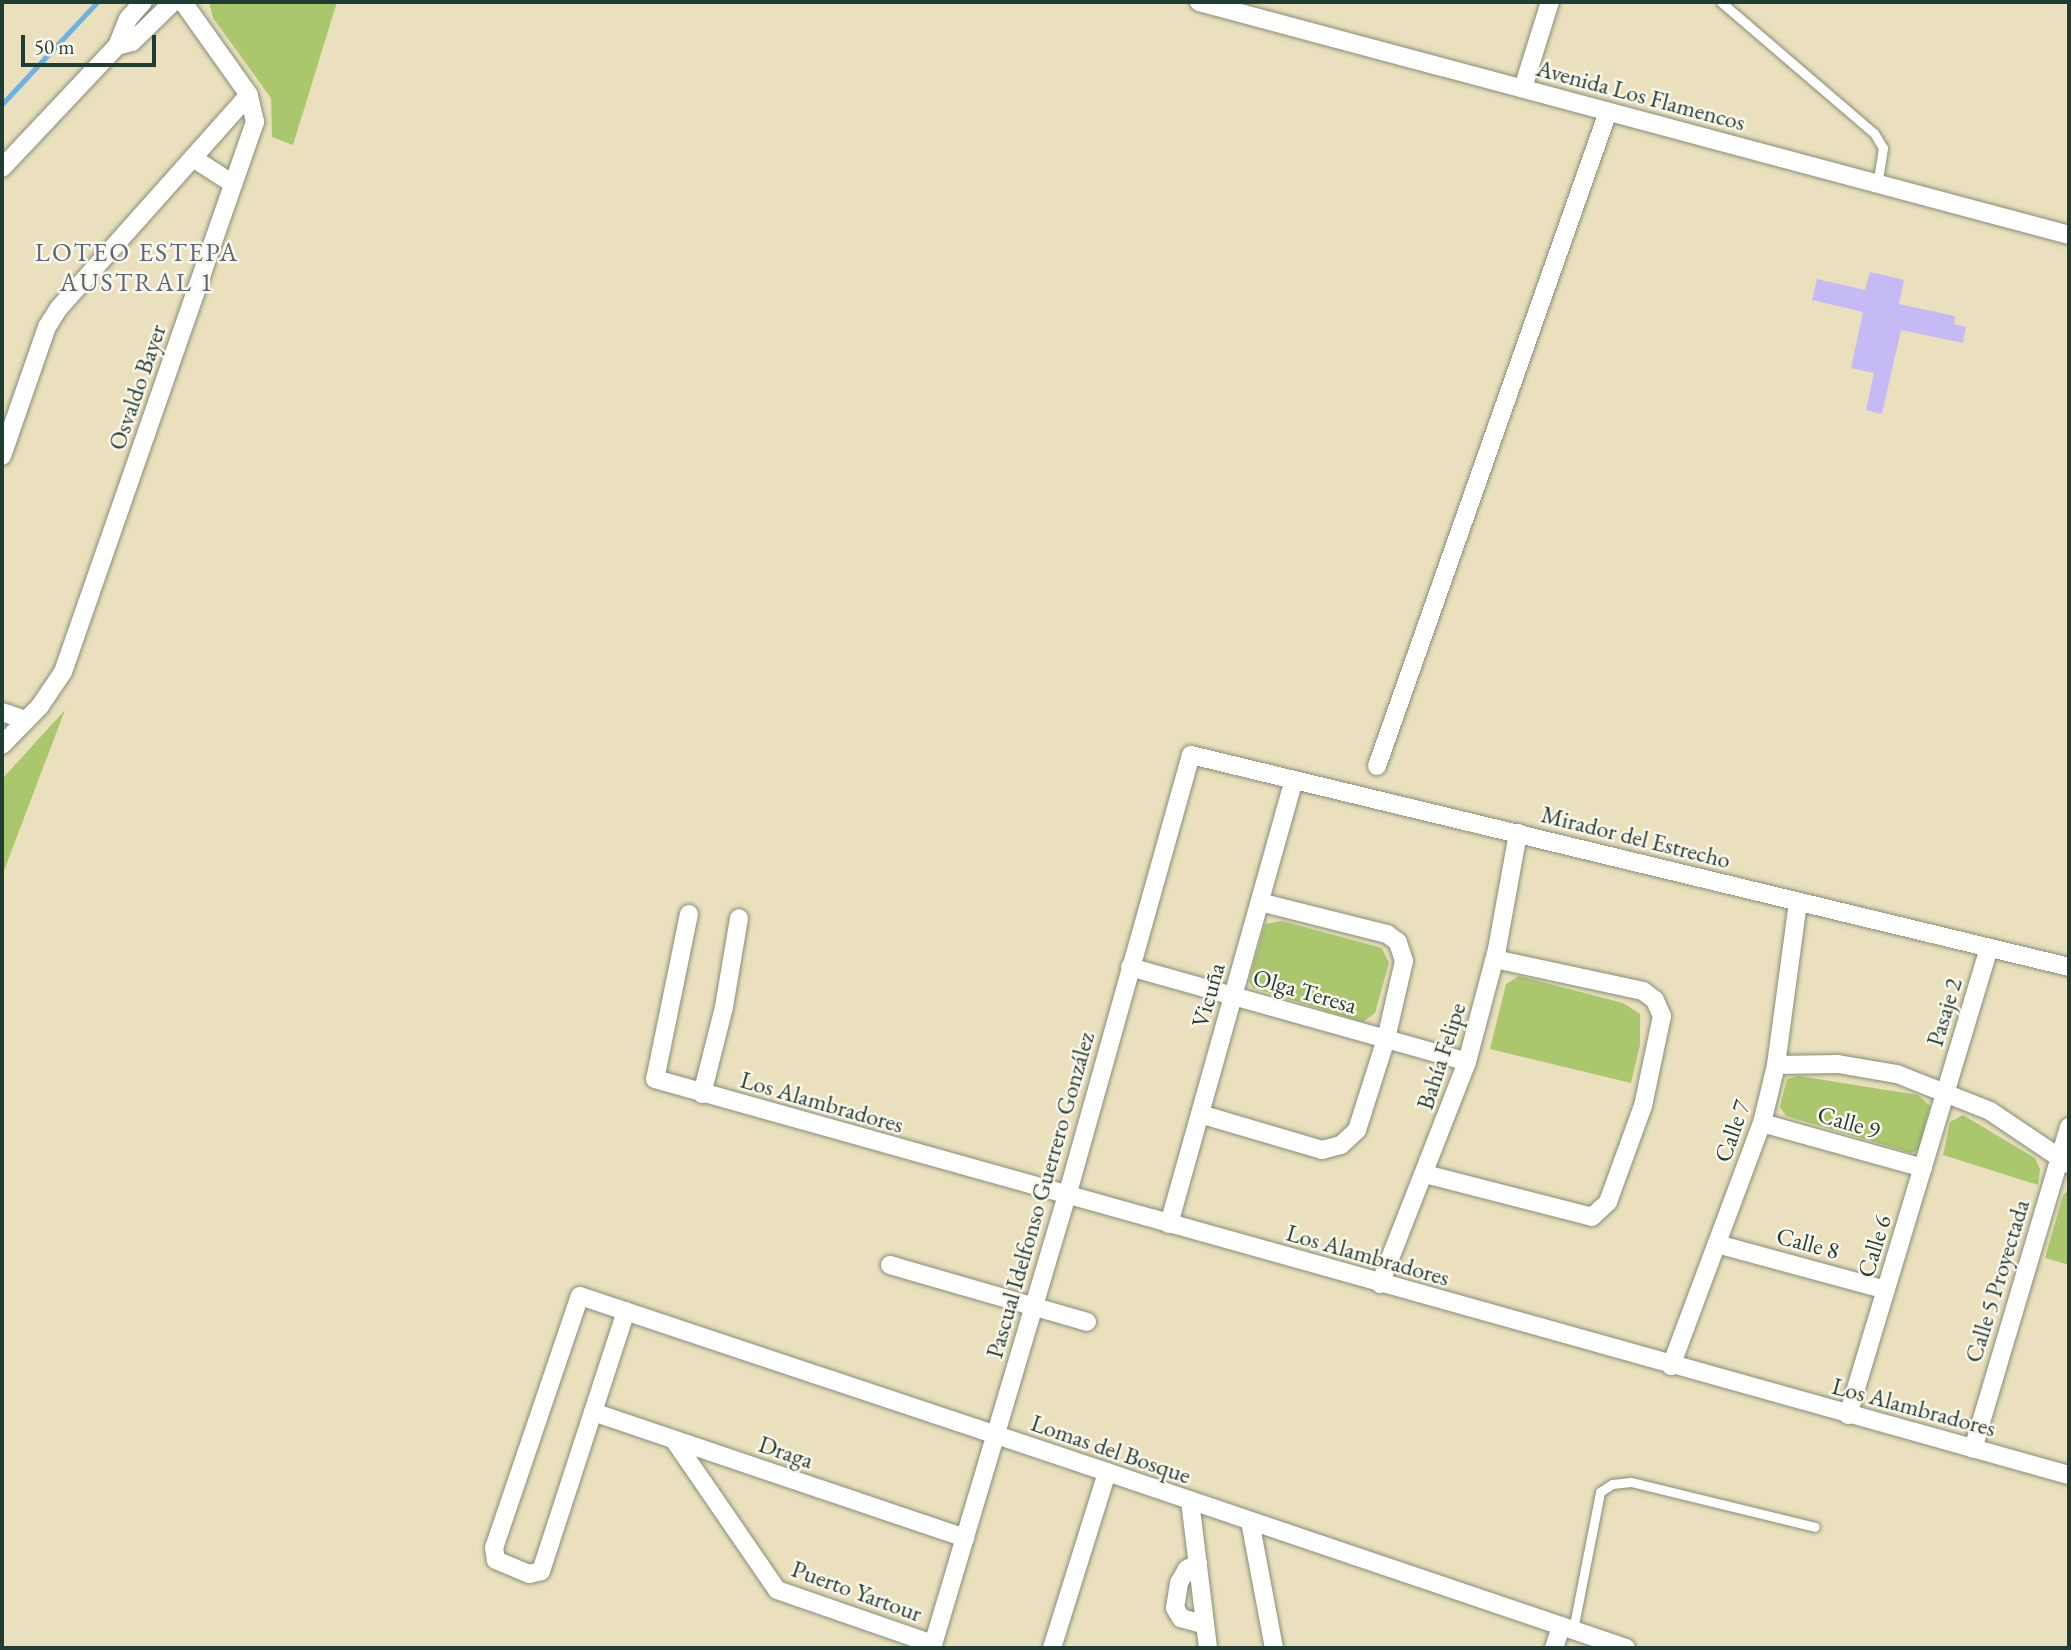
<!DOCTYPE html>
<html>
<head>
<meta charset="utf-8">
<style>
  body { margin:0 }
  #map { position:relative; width:2071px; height:1650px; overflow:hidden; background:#ebe0bd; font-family:"EB Garamond",serif }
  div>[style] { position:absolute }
  .green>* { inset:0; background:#abc76e }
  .stream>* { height:5px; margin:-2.5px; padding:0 2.5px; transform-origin:2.5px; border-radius:2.5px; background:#6eb1e3 }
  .building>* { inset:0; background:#c5baf6 }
  .roads { filter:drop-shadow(0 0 2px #858e78) drop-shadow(0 0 2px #858e78) }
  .service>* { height:9px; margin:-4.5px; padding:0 4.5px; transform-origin:4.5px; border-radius:4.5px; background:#fff }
  .minor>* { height:18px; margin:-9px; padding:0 9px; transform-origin:9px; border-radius:9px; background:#fff }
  span { translate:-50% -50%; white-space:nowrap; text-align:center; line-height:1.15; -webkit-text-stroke:5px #fbf7ec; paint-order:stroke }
  .street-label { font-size:24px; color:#1f3d34 }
  .neighbourhood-label { font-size:26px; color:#596978; letter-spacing:2px }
  .frame { position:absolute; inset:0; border:4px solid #1f3d34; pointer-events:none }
  .scale { position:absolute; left:21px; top:35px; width:135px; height:32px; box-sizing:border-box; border:4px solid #1f3d34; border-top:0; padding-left:9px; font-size:21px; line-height:24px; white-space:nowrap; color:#1f3d34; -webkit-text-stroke:5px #fbf7ec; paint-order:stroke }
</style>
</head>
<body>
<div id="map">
  <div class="green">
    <i style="clip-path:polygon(209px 2px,337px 2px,293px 145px,272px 137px,271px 98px,213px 18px)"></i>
    <i style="clip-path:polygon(65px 710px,2px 876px,2px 779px)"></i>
    <i style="clip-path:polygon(1282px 921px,1382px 948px,1389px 963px,1375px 1013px,1363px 1022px,1253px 988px,1249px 981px,1265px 924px)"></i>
    <i style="clip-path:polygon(1519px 976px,1623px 1003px,1640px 1014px,1640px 1045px,1631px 1083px,1490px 1049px,1506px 984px)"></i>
    <i style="clip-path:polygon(1799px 1076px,1918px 1095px,1930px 1106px,1919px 1150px,1911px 1153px,1786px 1116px,1780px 1107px,1787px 1079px)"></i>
    <i style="clip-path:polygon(1963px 1115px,2035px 1158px,2040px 1169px,2038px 1185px,1943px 1155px,1950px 1122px)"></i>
    <i style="clip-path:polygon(2069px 1189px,2069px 1265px,2045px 1258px,2063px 1195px)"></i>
  </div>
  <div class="stream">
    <i style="left:2px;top:104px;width:139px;rotate:-47deg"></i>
  </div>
  <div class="building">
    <i style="clip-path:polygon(1870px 272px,1904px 280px,1899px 304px,1955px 316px,1954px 324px,1966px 327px,1963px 343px,1901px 330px,1882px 414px,1866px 410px,1874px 373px,1851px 368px,1863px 312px,1812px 300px,1817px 279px,1865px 290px)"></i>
  </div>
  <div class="roads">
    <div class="service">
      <i style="left:1721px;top:2px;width:201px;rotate:40.6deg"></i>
      <i style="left:1874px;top:133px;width:17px;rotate:59deg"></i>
      <i style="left:1883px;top:148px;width:36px;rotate:99deg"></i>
      <i style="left:1573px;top:1630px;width:141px;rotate:-78.9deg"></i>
      <i style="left:1600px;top:1492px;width:14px;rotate:-34deg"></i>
      <i style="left:1612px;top:1484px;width:19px;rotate:-6deg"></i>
      <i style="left:1631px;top:1482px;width:189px;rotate:13.7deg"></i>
    </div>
    <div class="minor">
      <i style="left:1199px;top:2px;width:901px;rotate:14.99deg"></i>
      <i style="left:117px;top:46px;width:16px;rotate:-15deg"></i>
      <i style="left:132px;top:42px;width:57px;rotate:-44.3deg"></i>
      <i style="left:1523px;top:88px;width:90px;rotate:-72.6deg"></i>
      <i style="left:193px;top:158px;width:48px;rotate:33deg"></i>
      <i style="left:2px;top:168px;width:168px;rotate:-46.7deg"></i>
      <i style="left:117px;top:46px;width:29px;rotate:-68deg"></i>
      <i style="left:128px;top:19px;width:23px;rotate:-49deg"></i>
      <i style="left:2px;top:456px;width:137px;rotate:-70.8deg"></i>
      <i style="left:47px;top:327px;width:22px;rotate:-58deg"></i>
      <i style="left:59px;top:308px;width:285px;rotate:-48.3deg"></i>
      <i style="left:2px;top:712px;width:24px;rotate:19deg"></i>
      <i style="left:2px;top:745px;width:54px;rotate:-45.7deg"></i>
      <i style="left:40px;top:706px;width:41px;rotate:-55.9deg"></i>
      <i style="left:63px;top:672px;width:583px;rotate:-70.76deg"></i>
      <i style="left:255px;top:122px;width:28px;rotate:-103deg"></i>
      <i style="left:249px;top:95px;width:114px;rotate:-125.4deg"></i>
      <i style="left:1377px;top:766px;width:694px;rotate:-70.55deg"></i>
      <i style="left:689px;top:914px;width:168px;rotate:101.6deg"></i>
      <i style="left:655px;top:1079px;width:1468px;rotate:15.65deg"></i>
      <i style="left:1130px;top:967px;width:350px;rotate:15.7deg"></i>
      <i style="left:1776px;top:1065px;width:62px;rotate:-0.9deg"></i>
      <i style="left:1838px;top:1064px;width:60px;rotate:9.6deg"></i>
      <i style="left:1897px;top:1074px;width:100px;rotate:21.7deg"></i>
      <i style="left:1990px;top:1111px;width:95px;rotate:33.9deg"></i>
      <i style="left:702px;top:1094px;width:90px;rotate:-75.8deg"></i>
      <i style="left:724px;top:1007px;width:90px;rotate:-80.4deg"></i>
      <i style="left:1200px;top:1114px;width:127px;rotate:16.4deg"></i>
      <i style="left:1322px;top:1150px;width:20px;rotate:-15deg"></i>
      <i style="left:1341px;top:1145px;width:22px;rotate:-43deg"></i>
      <i style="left:1357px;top:1130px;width:96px;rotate:-72.3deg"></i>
      <i style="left:1386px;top:1039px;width:80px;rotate:-77deg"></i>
      <i style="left:1404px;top:961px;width:20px;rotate:-108deg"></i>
      <i style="left:1398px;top:942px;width:14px;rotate:-144deg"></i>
      <i style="left:1387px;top:934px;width:131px;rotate:-165.9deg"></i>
      <i style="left:1762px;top:1123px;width:167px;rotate:15.6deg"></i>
      <i style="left:1425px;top:1174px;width:172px;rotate:14.4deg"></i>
      <i style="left:1592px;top:1217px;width:22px;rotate:-43deg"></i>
      <i style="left:1608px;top:1202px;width:102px;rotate:-70deg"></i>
      <i style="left:1643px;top:1106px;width:92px;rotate:-78.1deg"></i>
      <i style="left:1662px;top:1016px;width:17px;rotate:-114deg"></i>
      <i style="left:1655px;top:1000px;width:15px;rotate:-143deg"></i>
      <i style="left:1643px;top:991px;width:151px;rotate:-167.8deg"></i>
      <i style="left:1169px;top:1224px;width:461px;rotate:-74.3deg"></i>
      <i style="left:1717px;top:1244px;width:175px;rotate:15.2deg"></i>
      <i style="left:890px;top:1265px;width:205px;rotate:16.1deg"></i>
      <i style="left:1380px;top:1284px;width:238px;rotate:-68.6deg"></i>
      <i style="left:1467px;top:1062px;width:117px;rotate:-75.1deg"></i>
      <i style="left:1497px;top:949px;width:118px;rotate:-79.7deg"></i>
      <i style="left:626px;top:1311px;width:274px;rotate:108.1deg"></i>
      <i style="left:541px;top:1571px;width:12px;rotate:166deg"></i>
      <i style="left:529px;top:1574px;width:36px;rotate:-157deg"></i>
      <i style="left:496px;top:1560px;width:12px;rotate:-99deg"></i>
      <i style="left:494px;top:1548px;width:266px;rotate:-71.2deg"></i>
      <i style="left:580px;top:1296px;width:556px;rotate:18.47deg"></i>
      <i style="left:1107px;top:1472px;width:548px;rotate:18.73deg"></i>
      <i style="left:1671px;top:1366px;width:259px;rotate:-69.5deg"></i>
      <i style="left:1762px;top:1123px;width:60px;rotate:-76.4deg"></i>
      <i style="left:1776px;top:1065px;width:164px;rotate:-82.3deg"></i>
      <i style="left:593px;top:1412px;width:393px;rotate:18.7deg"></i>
      <i style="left:1848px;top:1415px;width:488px;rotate:-73.2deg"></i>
      <i style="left:674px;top:1440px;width:182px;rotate:55.5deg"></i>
      <i style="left:777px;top:1590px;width:165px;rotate:19.1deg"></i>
      <i style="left:1973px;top:1449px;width:336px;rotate:-73.4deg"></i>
      <i style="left:1190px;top:1501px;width:148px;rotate:83deg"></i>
      <i style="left:1250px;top:1521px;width:129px;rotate:79.3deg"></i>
      <i style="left:1198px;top:1563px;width:13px;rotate:151deg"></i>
      <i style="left:1187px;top:1569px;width:16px;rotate:120deg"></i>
      <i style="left:1179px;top:1583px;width:25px;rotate:99deg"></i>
      <i style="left:1175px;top:1608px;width:12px;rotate:59deg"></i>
      <i style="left:1181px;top:1618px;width:25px;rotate:16deg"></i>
      <i style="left:932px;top:1648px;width:472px;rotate:-73.4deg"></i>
      <i style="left:1067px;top:1196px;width:458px;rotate:-74.3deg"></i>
      <i style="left:1191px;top:755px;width:903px;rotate:13.57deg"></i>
      <i style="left:1052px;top:1648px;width:184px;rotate:-72.6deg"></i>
      <i style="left:1554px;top:1648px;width:23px;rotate:-72deg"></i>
    </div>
  </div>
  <div class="street-label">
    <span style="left:1641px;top:95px;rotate:15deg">Avenida Los Flamencos</span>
    <span style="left:137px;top:387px;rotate:-71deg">Osvaldo Bayer</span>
    <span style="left:1636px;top:837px;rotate:14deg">Mirador del Estrecho</span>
    <span style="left:1305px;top:991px;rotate:16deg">Olga Teresa</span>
    <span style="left:1208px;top:995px;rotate:-74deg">Vicuña</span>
    <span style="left:1944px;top:1012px;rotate:-73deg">Pasaje 2</span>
    <span style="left:1441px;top:1056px;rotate:-72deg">Bahía Felipe</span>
    <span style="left:822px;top:1102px;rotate:16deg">Los Alambradores</span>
    <span style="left:1849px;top:1122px;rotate:16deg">Calle 9</span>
    <span style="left:1732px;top:1131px;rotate:-71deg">Calle 7</span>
    <span style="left:1040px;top:1195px;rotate:-74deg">Pascual Idelfonso Guerrero González</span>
    <span style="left:1808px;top:1243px;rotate:15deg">Calle 8</span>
    <span style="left:1874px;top:1246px;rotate:-73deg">Calle 6</span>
    <span style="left:1368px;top:1255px;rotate:16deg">Los Alambradores</span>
    <span style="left:1997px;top:1281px;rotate:-73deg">Calle 5 Proyectada</span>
    <span style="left:1914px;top:1407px;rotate:15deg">Los Alambradores</span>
    <span style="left:1111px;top:1449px;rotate:19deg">Lomas del Bosque</span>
    <span style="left:786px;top:1452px;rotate:19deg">Draga</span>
    <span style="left:857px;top:1591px;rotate:20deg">Puerto Yartour</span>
  </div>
  <div class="neighbourhood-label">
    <span style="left:137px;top:268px">LOTEO ESTEPA<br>AUSTRAL 1</span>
  </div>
  <div class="frame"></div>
  <div class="scale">50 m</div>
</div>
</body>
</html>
